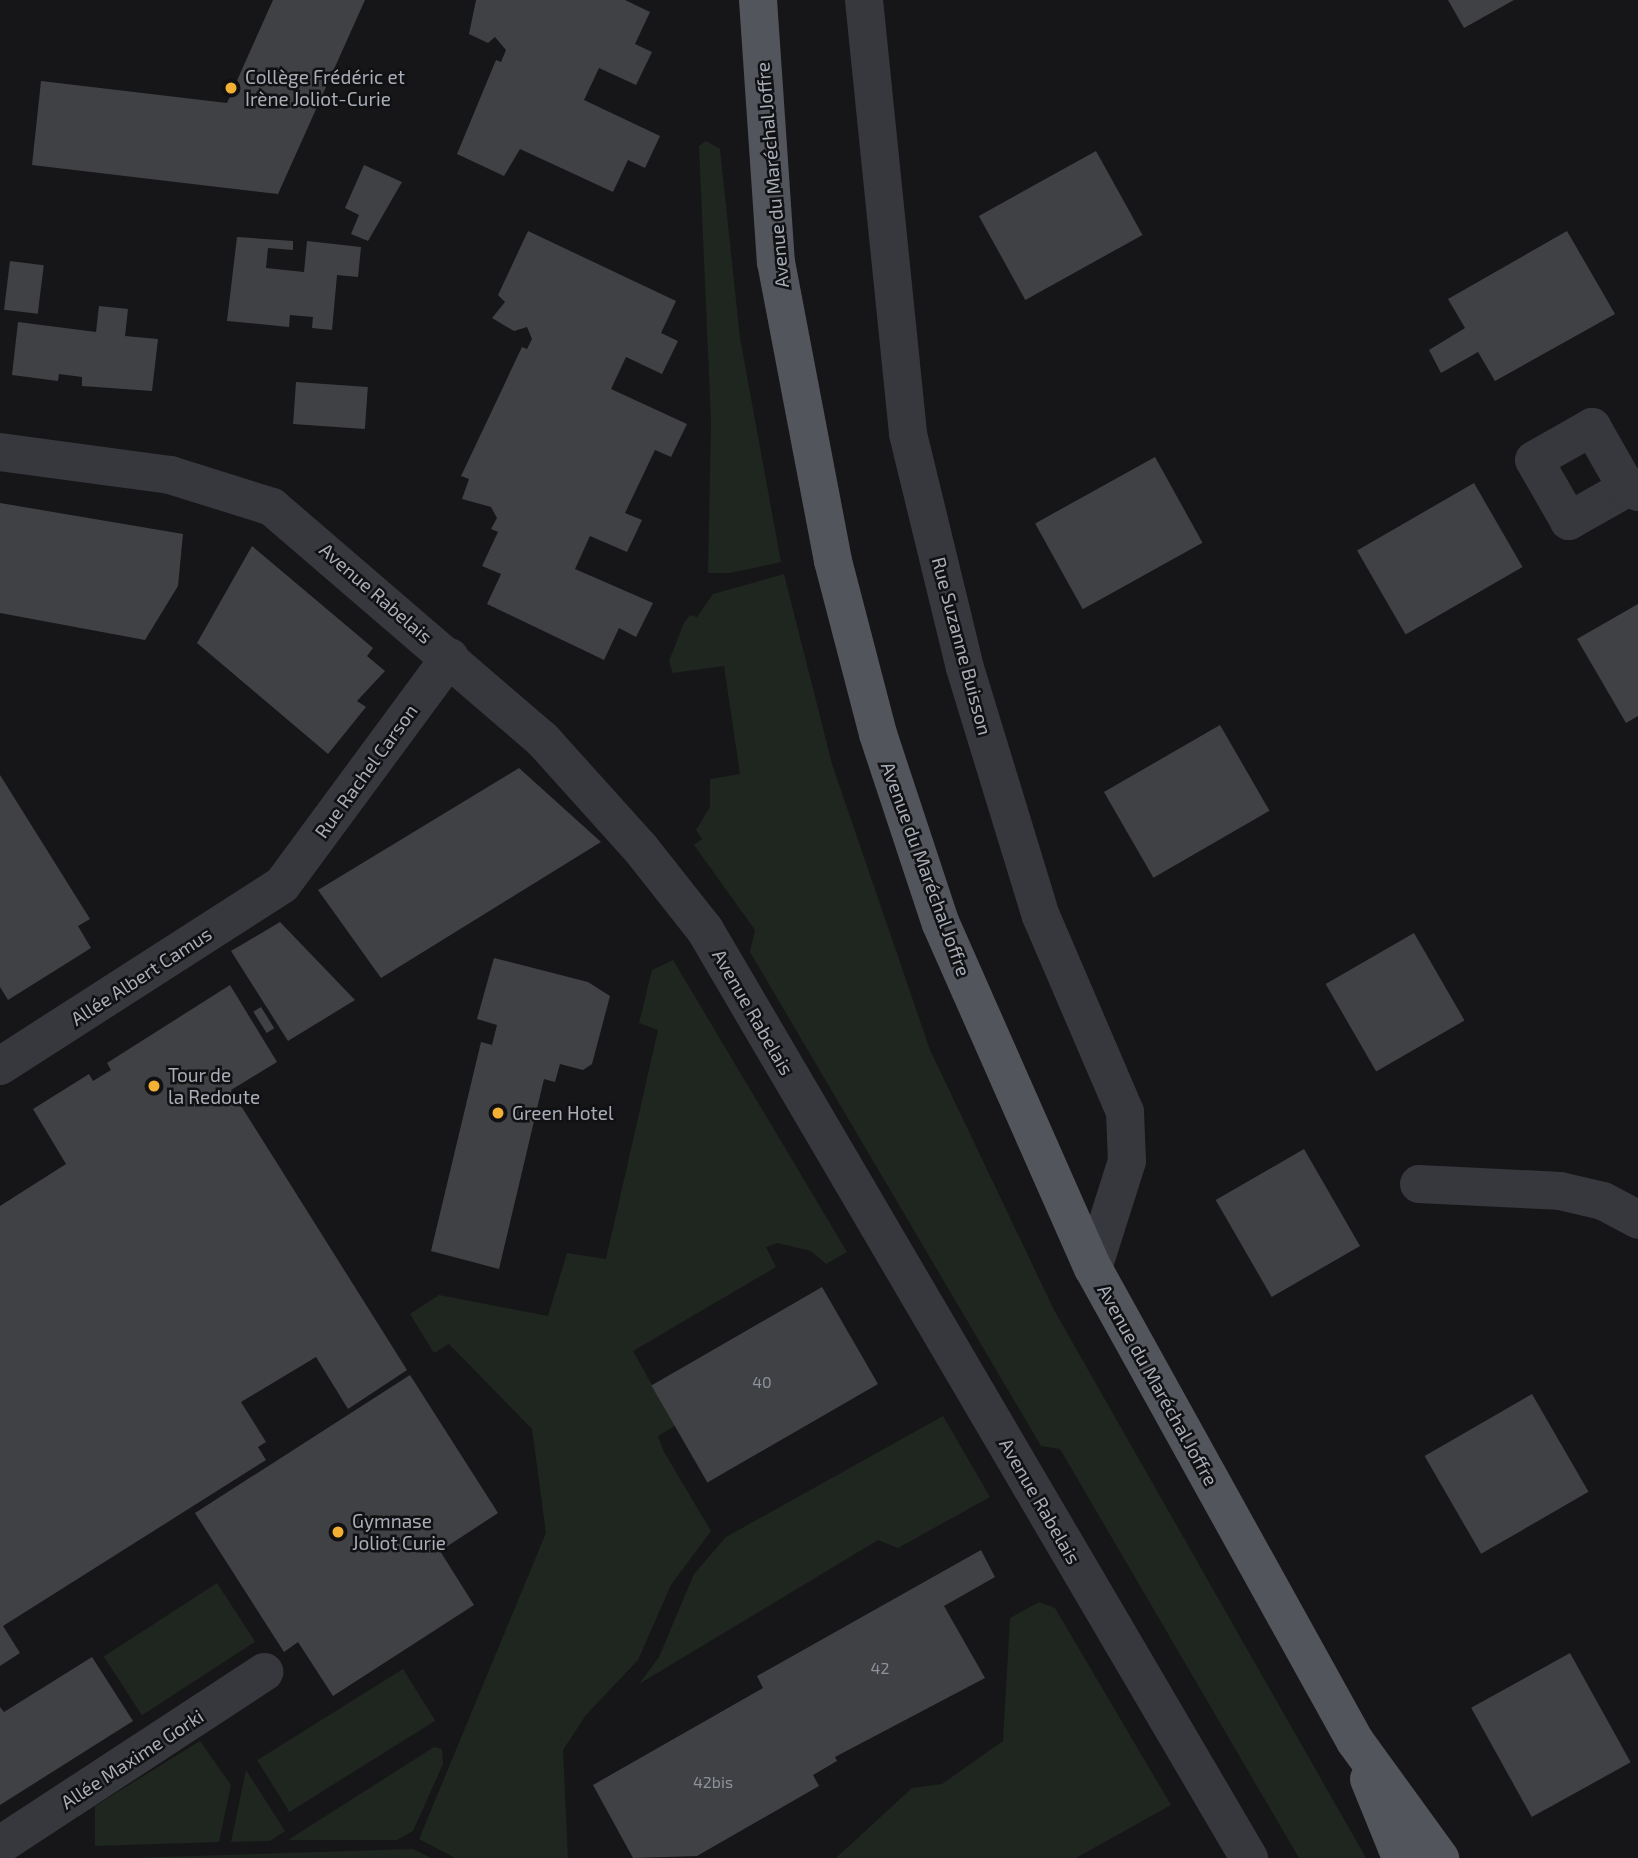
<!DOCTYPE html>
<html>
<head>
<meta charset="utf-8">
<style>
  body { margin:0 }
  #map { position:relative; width:1638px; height:1858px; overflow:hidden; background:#161618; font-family:"Exo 2",sans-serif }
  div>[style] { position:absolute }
  .green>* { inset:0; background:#1e261f; transform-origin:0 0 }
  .building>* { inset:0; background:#404145; transform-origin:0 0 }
  .minor>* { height:38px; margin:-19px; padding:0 19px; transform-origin:19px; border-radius:19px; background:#37383d }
  .major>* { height:38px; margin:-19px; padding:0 19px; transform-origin:19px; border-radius:19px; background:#53555c }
  .dots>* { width:19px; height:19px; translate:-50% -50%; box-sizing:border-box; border:4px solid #111113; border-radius:50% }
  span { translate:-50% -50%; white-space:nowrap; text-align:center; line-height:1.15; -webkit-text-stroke:5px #111113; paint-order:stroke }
  .number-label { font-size:16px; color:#8e929b }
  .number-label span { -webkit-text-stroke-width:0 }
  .poi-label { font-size:19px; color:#a8adb8 }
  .left { translate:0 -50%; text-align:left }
  .street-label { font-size:19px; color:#a8adb8 }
</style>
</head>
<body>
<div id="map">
  <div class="green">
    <i style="clip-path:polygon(706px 141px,720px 149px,740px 338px,781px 562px,730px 573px,708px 573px,711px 421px,699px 146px)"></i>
    <i style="clip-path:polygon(784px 574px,832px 764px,930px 1050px,1054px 1310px,1366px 1858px,1299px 1858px,1060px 1449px,1041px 1446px,750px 952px,755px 930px,694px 845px,702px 839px,696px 830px,710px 807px,710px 779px,740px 774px,724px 666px,673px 673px,669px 661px,684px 623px,690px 615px,697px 617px,713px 594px)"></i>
    <i style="clip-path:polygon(673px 960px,847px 1252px,826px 1264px,811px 1251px,777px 1243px,766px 1247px,776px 1267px,633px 1351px,675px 1426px,658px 1436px,664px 1452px,711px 1531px,671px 1585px,638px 1660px,586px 1715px,563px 1750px,568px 1858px,455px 1858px,419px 1839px,546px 1533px,532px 1429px,449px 1344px,434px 1353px,410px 1314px,439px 1295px,548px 1316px,567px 1253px,606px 1259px,658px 1030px,639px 1023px,652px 970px)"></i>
    <i style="clip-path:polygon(943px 1416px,990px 1497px,898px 1548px,878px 1540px,639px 1684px,659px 1657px,694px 1574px,726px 1537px)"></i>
    <i style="left:217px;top:1583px;width:70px;height:135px;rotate:57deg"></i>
    <i style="clip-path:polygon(1039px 1602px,1055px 1608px,1171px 1805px,1076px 1858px,836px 1858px,912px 1788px,942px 1784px,1003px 1741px,1010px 1618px)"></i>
    <i style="left:403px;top:1669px;width:61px;height:172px;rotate:58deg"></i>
    <i style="clip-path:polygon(200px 1741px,231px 1785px,219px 1842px,95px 1846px,95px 1806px)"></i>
    <i style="clip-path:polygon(434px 1747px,442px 1749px,443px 1764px,413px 1831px,397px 1840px,288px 1840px)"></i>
    <i style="clip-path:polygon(246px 1770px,285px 1831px,270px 1841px,231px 1842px)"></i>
    <i style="clip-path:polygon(413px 1849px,431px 1858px,131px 1858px)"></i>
  </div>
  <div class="building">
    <i style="clip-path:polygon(273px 0,365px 0,278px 194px,32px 165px,41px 81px,227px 103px)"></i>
    <i style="clip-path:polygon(476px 0,625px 0,650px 12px,635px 44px,652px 52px,636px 85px,599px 68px,584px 100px,660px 136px,645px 168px,628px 160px,613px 192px,520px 149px,504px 176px,457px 154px,496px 60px,501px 62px,506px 50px,495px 37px,488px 43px,469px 34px)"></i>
    <i style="clip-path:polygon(1448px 0,1514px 0,1464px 28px)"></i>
    <i style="left:1096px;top:151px;width:96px;height:134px;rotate:61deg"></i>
    <i style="clip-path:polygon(364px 165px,402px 182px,368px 241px,351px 234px,359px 215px,345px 208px)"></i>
    <i style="clip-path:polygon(528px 231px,676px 301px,661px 333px,678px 341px,662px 374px,626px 357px,611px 389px,687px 424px,671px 457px,655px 450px,625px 513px,642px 520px,627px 552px,590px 536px,575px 569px,653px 603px,636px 637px,619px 628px,604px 660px,487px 604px,501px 574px,482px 566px,498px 532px,491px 529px,497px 518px,491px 507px,462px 499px,469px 479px,461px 476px,522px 347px,527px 349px,532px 339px,527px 327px,514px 331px,492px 318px,505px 302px,498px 295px)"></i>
    <i style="clip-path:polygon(1567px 231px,1615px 314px,1495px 381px,1478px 352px,1441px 373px,1429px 350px,1465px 328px,1448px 299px)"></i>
    <i style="clip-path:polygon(237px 237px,293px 241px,293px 250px,268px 248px,266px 268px,304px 272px,307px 241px,361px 247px,358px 277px,337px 275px,332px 330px,312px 328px,313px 317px,290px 315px,289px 327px,227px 321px)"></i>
    <i style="left:10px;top:261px;width:34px;height:49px;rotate:7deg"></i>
    <i style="clip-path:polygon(99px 306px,128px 309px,125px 336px,158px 339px,152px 391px,82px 386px,82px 377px,59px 374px,58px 381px,12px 375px,18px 322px,96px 332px)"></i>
    <i style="left:296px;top:382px;width:72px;height:42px;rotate:4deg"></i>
    <i style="left:1155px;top:457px;width:98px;height:137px;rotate:61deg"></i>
    <i style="left:1474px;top:483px;width:97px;height:135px;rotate:60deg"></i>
    <i style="clip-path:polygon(0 503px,183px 534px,178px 586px,145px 640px,0 613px)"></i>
    <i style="clip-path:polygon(252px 546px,373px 648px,367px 656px,385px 671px,357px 701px,366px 707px,328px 754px,197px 643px)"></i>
    <i style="clip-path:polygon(1638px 604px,1638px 716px,1626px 723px,1577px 639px)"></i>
    <i style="left:1220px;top:725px;width:99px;height:134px;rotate:60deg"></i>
    <i style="clip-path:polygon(519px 768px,601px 842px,381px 978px,318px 890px)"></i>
    <i style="clip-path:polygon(0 775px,90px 919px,78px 926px,91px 948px,8px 1000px,0 987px)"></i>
    <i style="clip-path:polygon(280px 922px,355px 1000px,288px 1041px,231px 951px)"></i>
    <i style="left:1414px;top:933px;width:101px;height:102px;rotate:60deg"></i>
    <i style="clip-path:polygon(494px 958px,588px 982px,610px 996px,592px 1064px,583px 1070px,560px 1064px,555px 1082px,544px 1079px,499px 1269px,431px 1251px,481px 1042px,492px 1045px,497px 1025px,477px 1019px)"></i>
    <i style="clip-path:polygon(230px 985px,277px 1062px,231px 1090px,407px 1370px,348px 1409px,316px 1357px,241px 1402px,266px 1442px,258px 1447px,266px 1460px,3px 1626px,20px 1653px,0 1666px,0 1206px,66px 1164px,33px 1109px,89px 1074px,93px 1081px,111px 1070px,107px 1063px)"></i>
    <i style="left:261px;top:1007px;width:25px;height:9px;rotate:58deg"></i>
    <i style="left:1304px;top:1149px;width:112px;height:102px;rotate:60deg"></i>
    <i style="left:822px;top:1287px;width:112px;height:197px;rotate:60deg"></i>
    <i style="clip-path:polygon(410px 1375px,498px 1513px,440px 1551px,474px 1605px,333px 1696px,298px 1642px,284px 1652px,195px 1513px)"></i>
    <i style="left:1532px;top:1394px;width:113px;height:124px;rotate:60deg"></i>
    <i style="clip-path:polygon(981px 1550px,995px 1577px,944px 1606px,985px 1678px,835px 1757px,837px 1761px,813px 1775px,819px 1786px,697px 1856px,633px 1858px,593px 1785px,763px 1688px,757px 1676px)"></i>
    <i style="left:1570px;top:1653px;width:125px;height:113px;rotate:61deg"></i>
    <i style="clip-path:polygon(92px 1657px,133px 1721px,0 1805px,0 1707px,4px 1712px)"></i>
  </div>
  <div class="minor">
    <i style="left:864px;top:0;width:436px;rotate:84.2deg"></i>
    <i style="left:908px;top:434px;width:241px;rotate:76.3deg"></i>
    <i style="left:965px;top:668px;width:259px;rotate:73deg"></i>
    <i style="left:1041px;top:916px;width:213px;rotate:66.8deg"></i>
    <i style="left:1125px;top:1112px;width:49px;rotate:87.7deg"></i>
    <i style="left:1127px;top:1161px;width:112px;rotate:107.6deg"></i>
    <i style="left:0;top:452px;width:172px;rotate:7.7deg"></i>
    <i style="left:170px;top:475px;width:107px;rotate:17.4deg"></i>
    <i style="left:272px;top:507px;width:356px;rotate:40.7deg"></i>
    <i style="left:542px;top:739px;width:148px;rotate:48deg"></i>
    <i style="left:641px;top:849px;width:103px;rotate:51.7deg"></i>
    <i style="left:705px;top:930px;width:1076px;rotate:59.62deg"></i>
    <i style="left:1627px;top:488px;width:67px;rotate:150.4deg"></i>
    <i style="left:1569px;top:521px;width:70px;rotate:-119.8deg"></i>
    <i style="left:1534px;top:460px;width:67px;rotate:-29.6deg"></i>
    <i style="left:1592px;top:427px;width:70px;rotate:60.2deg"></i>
    <i style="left:1627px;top:488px;width:12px;rotate:20deg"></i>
    <i style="left:0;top:1066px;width:335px;rotate:-32.7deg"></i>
    <i style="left:282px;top:885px;width:283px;rotate:-53.6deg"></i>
    <i style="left:1419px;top:1184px;width:141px;rotate:2.8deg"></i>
    <i style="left:1560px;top:1191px;width:44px;rotate:13.1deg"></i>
    <i style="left:1603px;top:1201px;width:40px;rotate:28deg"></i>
    <i style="left:0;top:1845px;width:316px;rotate:-33.2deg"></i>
  </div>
  <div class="major">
    <i style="left:758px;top:0;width:263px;rotate:86.1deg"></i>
    <i style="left:776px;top:262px;width:304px;rotate:79.2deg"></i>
    <i style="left:833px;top:561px;width:179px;rotate:75.4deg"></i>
    <i style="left:878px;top:734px;width:200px;rotate:71.7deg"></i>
    <i style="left:941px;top:924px;width:376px;rotate:66.2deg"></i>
    <i style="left:1093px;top:1268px;width:541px;rotate:61.02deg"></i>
    <i style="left:1355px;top:1741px;width:145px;rotate:54deg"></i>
    <i style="left:1369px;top:1779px;width:85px;rotate:67.9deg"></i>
  </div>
  <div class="dots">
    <i style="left:231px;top:88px;background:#f2b134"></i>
    <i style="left:154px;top:1086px;background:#f2b134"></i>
    <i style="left:498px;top:1113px;background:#f2b134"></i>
    <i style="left:338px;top:1532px;background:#f2b134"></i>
  </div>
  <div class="number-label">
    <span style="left:762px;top:1382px">40</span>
    <span style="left:880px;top:1668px">42</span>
    <span style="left:713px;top:1782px">42bis</span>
  </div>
  <div class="poi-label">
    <span class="left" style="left:245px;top:88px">Collège Frédéric et<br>Irène Joliot-Curie</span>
    <span class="left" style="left:168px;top:1086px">Tour de<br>la Redoute</span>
    <span class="left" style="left:512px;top:1113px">Green Hotel</span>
    <span class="left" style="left:352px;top:1532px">Gymnase<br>Joliot Curie</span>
  </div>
  <div class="street-label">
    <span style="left:772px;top:175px;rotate:-95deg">Avenue du Maréchal Joffre</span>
    <span style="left:376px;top:593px;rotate:41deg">Avenue Rabelais</span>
    <span style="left:962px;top:646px;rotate:75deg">Rue Suzanne Buisson</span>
    <span style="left:366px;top:771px;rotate:-54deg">Rue Rachel Carson</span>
    <span style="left:926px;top:869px;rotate:70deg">Avenue du Maréchal Joffre</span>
    <span style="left:141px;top:976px;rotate:-33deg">Allée Albert Camus</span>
    <span style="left:753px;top:1012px;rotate:60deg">Avenue Rabelais</span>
    <span style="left:1158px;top:1385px;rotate:61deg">Avenue du Maréchal Joffre</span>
    <span style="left:1040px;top:1501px;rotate:60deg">Avenue Rabelais</span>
    <span style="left:132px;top:1759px;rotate:-33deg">Allée Maxime Gorki</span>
  </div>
</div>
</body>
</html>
